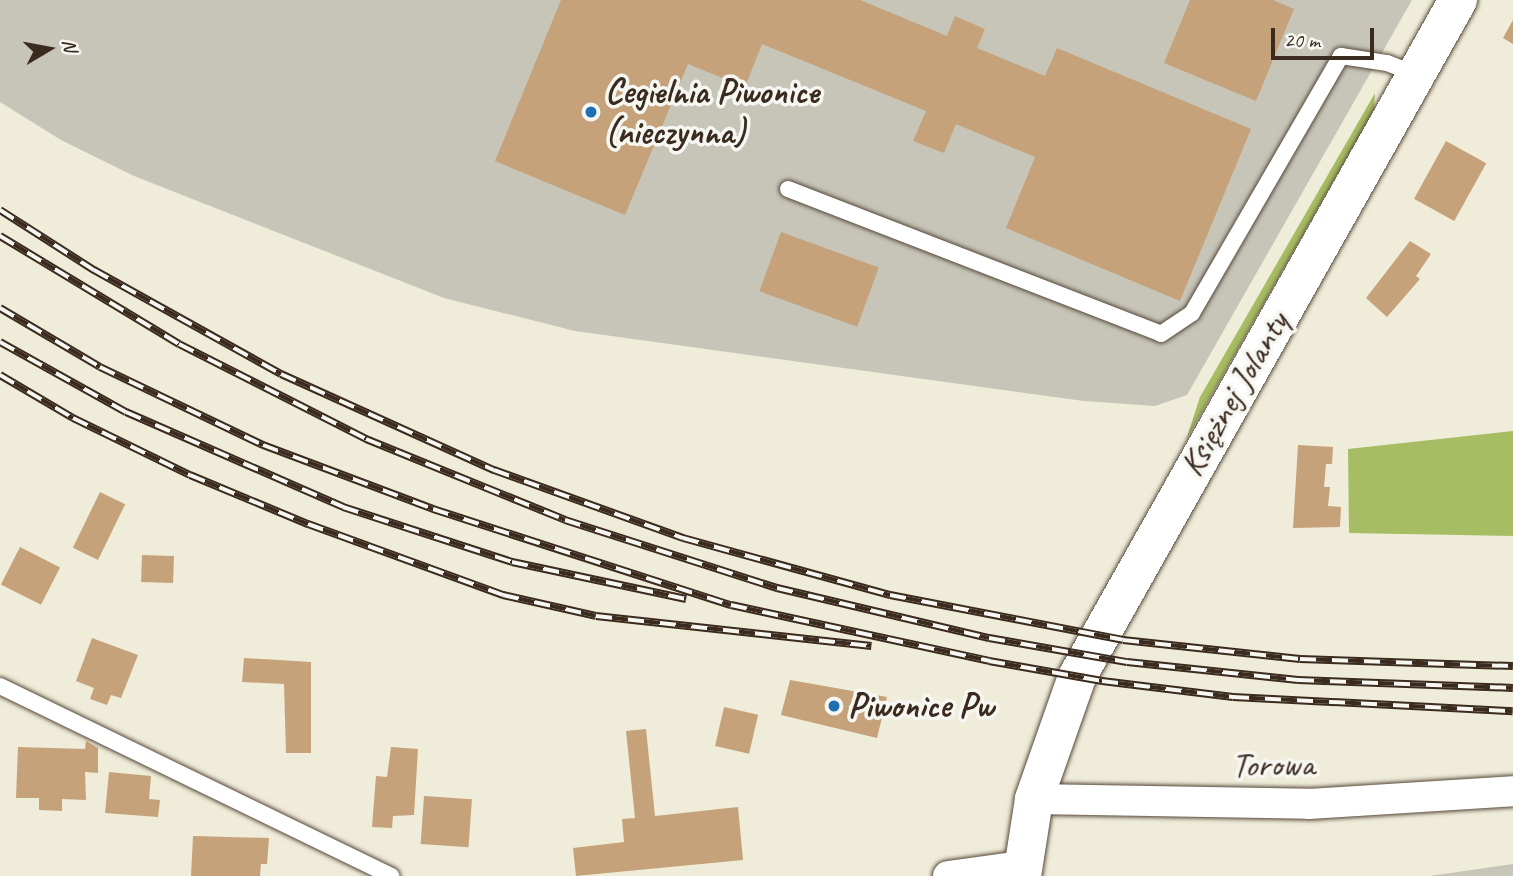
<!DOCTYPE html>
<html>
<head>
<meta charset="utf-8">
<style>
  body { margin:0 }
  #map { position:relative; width:1513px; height:876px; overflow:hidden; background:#efecd9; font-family:Caveat,sans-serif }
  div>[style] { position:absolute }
  .industrial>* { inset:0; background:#c6c5b8 }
  .green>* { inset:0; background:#a6bd63 }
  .building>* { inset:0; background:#c5a27a; transform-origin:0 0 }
  .roads { filter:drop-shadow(0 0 2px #56473a) drop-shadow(0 0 2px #56473a) }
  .service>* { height:16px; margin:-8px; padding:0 8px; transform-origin:8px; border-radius:8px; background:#fff }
  .minor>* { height:30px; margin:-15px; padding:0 15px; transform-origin:15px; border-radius:15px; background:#fff }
  .tertiary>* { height:38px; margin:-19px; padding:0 19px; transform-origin:19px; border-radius:19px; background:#fff }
  .rail>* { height:8px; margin-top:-4px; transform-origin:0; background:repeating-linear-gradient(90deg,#f6f6f2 0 16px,#3b2a1e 0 32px); box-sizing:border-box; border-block:2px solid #3b2a1e }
  .dots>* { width:19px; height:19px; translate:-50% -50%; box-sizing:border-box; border:4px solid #f6f6f2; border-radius:50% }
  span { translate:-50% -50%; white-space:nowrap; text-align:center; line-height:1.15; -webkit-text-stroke:7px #f6f6f2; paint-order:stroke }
  .poi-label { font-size:35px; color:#3b2a1e; font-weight:700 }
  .left { translate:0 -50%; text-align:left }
  .street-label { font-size:35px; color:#3b2a1e }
  .north { position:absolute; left:14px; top:14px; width:70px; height:70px; -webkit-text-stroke:5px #f6f6f2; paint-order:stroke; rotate:80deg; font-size:19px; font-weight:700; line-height:28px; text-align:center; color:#3b2a1e }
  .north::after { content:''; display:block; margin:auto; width:24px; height:32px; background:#3b2a1e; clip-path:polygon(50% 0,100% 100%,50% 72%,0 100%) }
  .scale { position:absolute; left:1271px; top:28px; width:103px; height:32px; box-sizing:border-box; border:4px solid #3b2a1e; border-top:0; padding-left:9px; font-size:21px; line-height:24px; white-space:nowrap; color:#3b2a1e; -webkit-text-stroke:5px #f6f6f2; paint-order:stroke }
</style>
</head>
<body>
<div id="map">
  <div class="industrial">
    <i style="clip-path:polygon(0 0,1412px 0,1187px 395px,1155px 406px,1084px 401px,575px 331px,444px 298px,134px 176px,61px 140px,0 102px)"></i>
    <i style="clip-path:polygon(1513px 864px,1513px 876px,1430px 876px)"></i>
  </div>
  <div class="green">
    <i style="clip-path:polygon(1375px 93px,1374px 110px,1186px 440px,1200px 397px)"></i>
    <i style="clip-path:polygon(1513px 431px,1513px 536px,1349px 533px,1348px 449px)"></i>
  </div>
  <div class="building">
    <i style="clip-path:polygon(561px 0,860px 0,947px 36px,955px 16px,985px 29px,977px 48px,1045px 76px,1057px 48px,1251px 129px,1180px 301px,1006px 228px,1035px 157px,956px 124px,944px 153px,913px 141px,926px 111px,762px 44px,745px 87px,688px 64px,625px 215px,495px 161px)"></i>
    <i style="clip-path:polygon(1190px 0,1273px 0,1294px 9px,1256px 101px,1164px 63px)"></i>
    <i style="clip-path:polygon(1513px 20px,1513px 44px,1503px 38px)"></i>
    <i style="left:1446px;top:141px;width:46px;height:66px;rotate:29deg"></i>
    <i style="left:781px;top:232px;width:104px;height:63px;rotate:20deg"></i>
    <i style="clip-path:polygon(1410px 241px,1431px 254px,1416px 276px,1420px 279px,1387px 317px,1366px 298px)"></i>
    <i style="clip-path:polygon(1298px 445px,1333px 447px,1332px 464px,1326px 464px,1324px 487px,1330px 487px,1328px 506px,1341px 507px,1340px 527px,1293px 528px)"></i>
    <i style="left:100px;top:492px;width:28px;height:62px;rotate:26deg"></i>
    <i style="left:20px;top:547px;width:45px;height:42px;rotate:27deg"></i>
    <i style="left:142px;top:555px;width:32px;height:27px;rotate:2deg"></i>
    <i style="clip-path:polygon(92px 638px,138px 655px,121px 698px,111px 695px,107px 705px,90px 699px,94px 688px,76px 681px)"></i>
    <i style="clip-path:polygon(244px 658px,311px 662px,311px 753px,286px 753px,284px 684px,242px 682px)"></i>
    <i style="clip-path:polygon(790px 680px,887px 697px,877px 738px,781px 715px)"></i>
    <i style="left:724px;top:707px;width:35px;height:40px;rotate:13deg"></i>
    <i style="clip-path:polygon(646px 729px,655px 816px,738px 807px,743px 860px,576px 876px,573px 848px,624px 842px,622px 819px,635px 818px,626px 731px)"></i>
    <i style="clip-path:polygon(86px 741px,98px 748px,98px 773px,85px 772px,86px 800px,62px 799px,62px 811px,39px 810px,39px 798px,16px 798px,18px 747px,85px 749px)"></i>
    <i style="clip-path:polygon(391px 747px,418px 749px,414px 815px,393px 816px,392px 828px,372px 827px,376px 776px,387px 777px)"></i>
    <i style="clip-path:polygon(109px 772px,151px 776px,149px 799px,160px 800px,158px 817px,105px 813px)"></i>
    <i style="left:424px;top:796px;width:48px;height:48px;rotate:4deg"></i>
    <i style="clip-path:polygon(193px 836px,269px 838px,267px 864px,261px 864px,260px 876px,191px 876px)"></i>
  </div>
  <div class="roads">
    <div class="service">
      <i style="left:788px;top:189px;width:400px;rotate:21.2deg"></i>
      <i style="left:1161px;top:334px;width:37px;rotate:-34deg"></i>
      <i style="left:1192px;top:313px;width:297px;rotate:-59.9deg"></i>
      <i style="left:1341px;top:56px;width:47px;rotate:8.7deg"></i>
      <i style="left:1387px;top:63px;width:31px;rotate:21deg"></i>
      <i style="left:0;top:686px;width:435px;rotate:25.9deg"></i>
    </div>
    <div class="minor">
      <i style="left:1034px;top:799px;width:275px;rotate:1deg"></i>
      <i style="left:1309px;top:804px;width:204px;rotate:-3.6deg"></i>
      <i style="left:948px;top:876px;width:75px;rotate:-7.7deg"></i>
    </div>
    <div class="tertiary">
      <i style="left:1022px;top:876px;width:78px;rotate:-81.1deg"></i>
      <i style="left:1034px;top:799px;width:129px;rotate:-70.6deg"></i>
      <i style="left:1077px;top:677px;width:777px;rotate:-60.63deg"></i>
    </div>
  </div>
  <div class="rail">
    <i style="left:0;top:210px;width:112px;rotate:32.6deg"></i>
    <i style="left:94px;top:270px;width:214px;rotate:29.1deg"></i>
    <i style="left:281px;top:374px;width:234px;rotate:24.3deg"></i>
    <i style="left:494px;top:470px;width:201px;rotate:19.8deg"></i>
    <i style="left:683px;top:538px;width:215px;rotate:15.4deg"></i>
    <i style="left:890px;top:595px;width:237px;rotate:10.9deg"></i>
    <i style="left:1123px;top:640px;width:178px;rotate:6.1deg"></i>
    <i style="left:1300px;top:659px;width:213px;rotate:1.9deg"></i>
    <i style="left:0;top:236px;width:209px;rotate:31.1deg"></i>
    <i style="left:179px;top:344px;width:210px;rotate:26.9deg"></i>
    <i style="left:366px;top:439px;width:215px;rotate:22.1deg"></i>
    <i style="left:565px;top:520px;width:223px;rotate:17.8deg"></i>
    <i style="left:777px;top:588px;width:218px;rotate:13.3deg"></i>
    <i style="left:989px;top:638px;width:140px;rotate:9.9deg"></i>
    <i style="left:1127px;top:662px;width:172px;rotate:6deg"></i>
    <i style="left:1298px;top:680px;width:215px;rotate:2.1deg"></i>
    <i style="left:0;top:308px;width:116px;rotate:30.5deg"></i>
    <i style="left:100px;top:367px;width:181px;rotate:25.6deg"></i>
    <i style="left:263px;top:445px;width:182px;rotate:20.6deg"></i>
    <i style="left:433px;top:509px;width:313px;rotate:17.9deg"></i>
    <i style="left:731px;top:605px;width:264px;rotate:12.2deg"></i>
    <i style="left:989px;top:661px;width:115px;rotate:10deg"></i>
    <i style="left:1102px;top:681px;width:132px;rotate:7deg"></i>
    <i style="left:1233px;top:697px;width:280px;rotate:2.9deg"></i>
    <i style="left:0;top:342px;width:144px;rotate:29.1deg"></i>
    <i style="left:126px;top:412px;width:237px;rotate:23.6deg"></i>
    <i style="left:343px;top:507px;width:178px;rotate:18deg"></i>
    <i style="left:512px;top:562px;width:178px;rotate:12deg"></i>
    <i style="left:0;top:375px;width:85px;rotate:30.5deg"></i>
    <i style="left:73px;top:418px;width:130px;rotate:26deg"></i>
    <i style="left:190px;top:475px;width:128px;rotate:22.6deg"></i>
    <i style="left:308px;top:524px;width:208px;rotate:20deg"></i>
    <i style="left:503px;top:595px;width:95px;rotate:12.7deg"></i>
    <i style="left:596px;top:616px;width:277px;rotate:6.2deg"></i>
  </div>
  <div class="dots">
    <i style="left:591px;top:112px;background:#1f6fb2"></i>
    <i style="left:834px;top:706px;background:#1f6fb2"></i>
  </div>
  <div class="poi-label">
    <span class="left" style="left:605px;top:112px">Cegielnia Piwonice<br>(nieczynna)</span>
    <span class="left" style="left:848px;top:706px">Piwonice Pw</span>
  </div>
  <div class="street-label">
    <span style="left:1234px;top:394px;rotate:-60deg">Księżnej Jolanty</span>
    <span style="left:1273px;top:765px;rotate:-1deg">Torowa</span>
  </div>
  <div class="north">N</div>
  <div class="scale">20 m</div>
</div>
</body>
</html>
